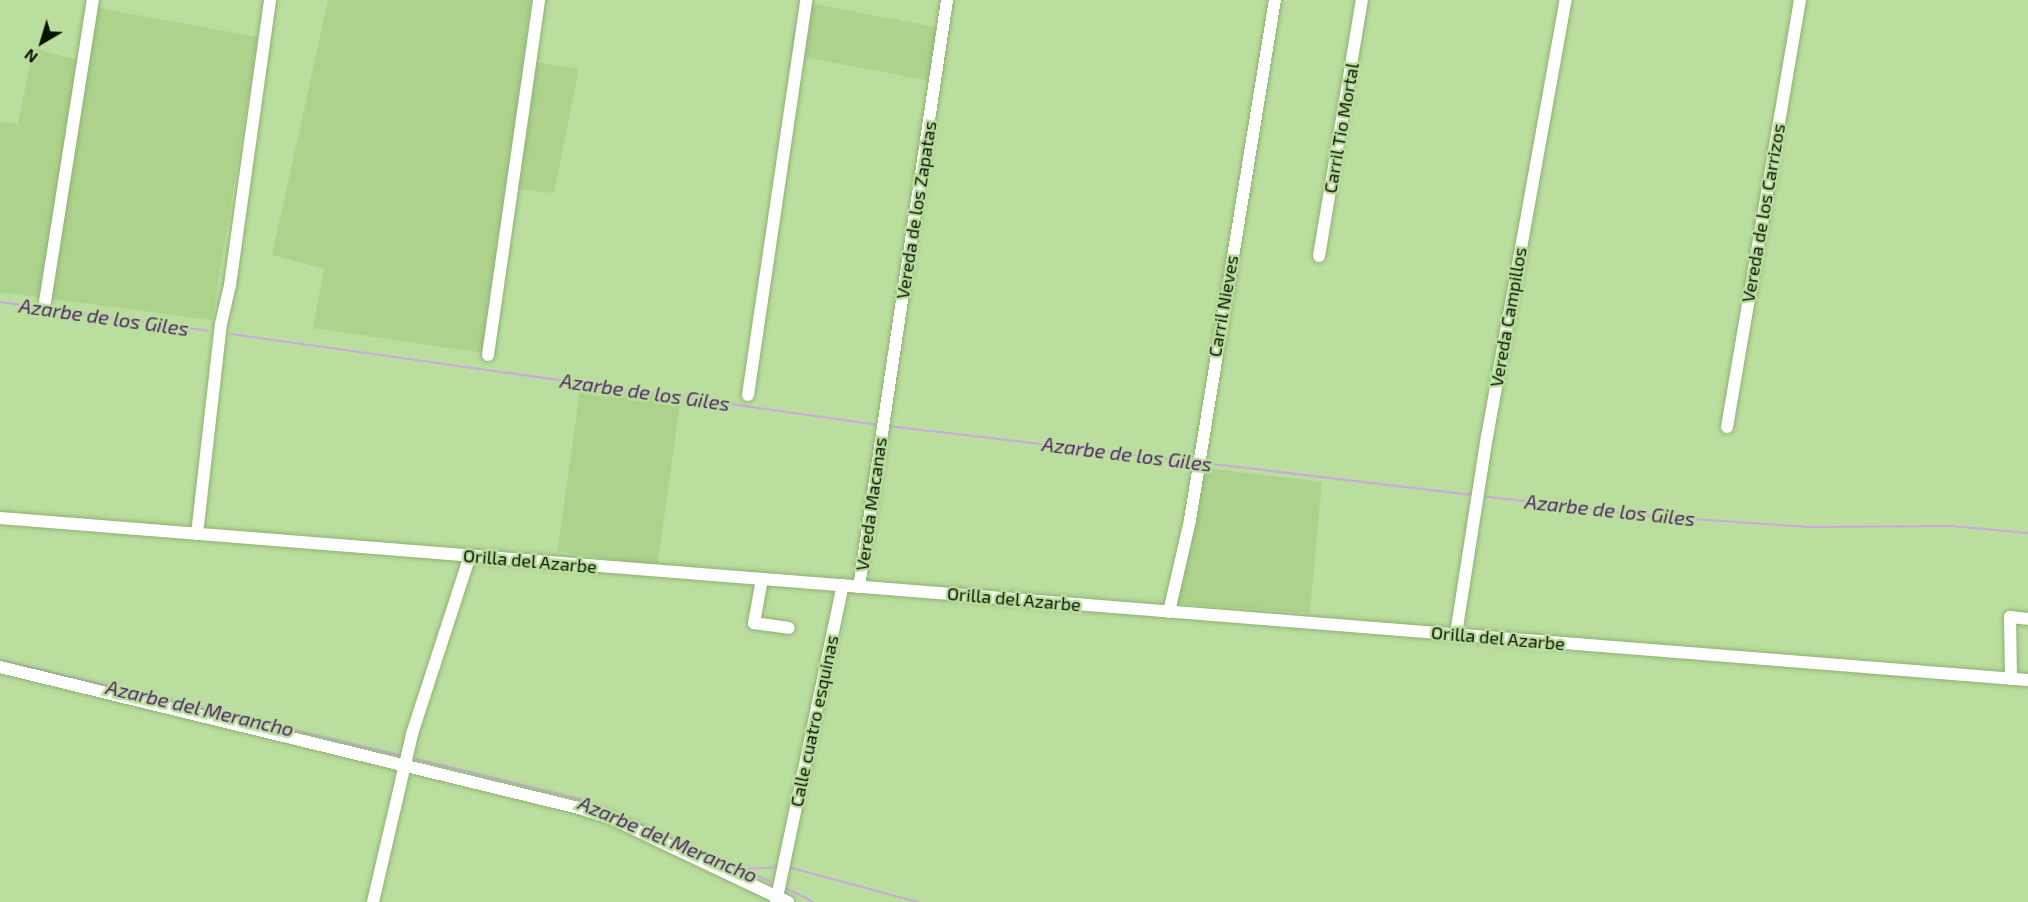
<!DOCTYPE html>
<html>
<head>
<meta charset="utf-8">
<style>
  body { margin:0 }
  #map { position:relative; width:2028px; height:902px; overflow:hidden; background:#bade9e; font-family:"Exo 2",sans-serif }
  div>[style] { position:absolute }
  .built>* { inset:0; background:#acd28c; transform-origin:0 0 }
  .stream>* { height:2px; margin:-1px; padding:0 1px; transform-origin:1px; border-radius:1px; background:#cba6e2 }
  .roads { filter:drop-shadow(0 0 2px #8fb174) drop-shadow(0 0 2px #8fb174) }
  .minor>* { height:12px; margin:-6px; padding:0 6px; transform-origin:6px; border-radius:6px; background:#fff }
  span { translate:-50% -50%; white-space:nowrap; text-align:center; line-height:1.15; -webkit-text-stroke:5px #bade9e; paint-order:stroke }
  .street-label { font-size:18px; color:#081400 }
  .water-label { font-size:20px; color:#51236a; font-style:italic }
  .north { position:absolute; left:12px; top:12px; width:60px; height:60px; -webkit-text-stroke:4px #bade9e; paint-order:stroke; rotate:218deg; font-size:16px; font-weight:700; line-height:24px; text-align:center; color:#081400 }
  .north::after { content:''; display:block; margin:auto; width:21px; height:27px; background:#081400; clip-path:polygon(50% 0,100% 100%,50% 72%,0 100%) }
</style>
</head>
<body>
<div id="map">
  <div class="built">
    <i style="clip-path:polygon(328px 0,531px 0,523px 60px,579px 69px,554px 193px,506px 188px,484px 353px,313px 328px,324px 269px,272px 255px)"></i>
    <i style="left:800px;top:1px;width:142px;height:54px;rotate:11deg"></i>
    <i style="clip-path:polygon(98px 8px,258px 37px,212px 320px,0 292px,0 122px,18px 124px,33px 48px,89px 63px)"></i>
    <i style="left:581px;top:383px;width:101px;height:170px;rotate:8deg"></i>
    <i style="clip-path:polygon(1204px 468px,1322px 482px,1310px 613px,1175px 603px)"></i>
  </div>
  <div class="stream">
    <i style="left:0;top:302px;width:210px;rotate:7.9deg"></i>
    <i style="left:231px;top:334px;width:654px;rotate:7.99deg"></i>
    <i style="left:888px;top:426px;width:309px;rotate:6.7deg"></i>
    <i style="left:1204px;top:463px;width:270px;rotate:6.8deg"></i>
    <i style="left:1481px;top:496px;width:182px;rotate:6.6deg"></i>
    <i style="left:1662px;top:517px;width:145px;rotate:3.9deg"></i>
    <i style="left:1807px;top:527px;width:144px;rotate:-0.4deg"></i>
    <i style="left:1951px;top:526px;width:77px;rotate:5.2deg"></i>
    <i style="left:0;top:660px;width:411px;rotate:13.4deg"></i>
    <i style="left:416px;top:759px;width:177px;rotate:13.7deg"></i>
    <i style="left:588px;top:801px;width:206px;rotate:23.8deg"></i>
    <i style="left:788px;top:867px;width:135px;rotate:15.1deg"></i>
    <i style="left:743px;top:869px;width:36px;rotate:-3deg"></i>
    <i style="left:784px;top:887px;width:33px;rotate:27deg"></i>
  </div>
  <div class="roads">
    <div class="minor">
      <i style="left:1319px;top:256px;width:260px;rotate:-80.5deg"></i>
      <i style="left:45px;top:302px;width:306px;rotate:-81deg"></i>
      <i style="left:488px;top:355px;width:359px;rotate:-81.8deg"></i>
      <i style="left:748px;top:395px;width:399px;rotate:-81.6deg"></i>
      <i style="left:1727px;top:427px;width:433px;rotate:-80.3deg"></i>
      <i style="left:0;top:518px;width:2034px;rotate:4.57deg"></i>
      <i style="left:197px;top:534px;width:211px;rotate:-83.5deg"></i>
      <i style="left:221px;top:324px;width:40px;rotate:-77deg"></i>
      <i style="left:230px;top:285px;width:288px;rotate:-82deg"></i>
      <i style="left:762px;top:579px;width:45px;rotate:100.3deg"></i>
      <i style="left:754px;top:623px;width:35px;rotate:8deg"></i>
      <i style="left:859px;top:587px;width:594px;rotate:-81.47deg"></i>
      <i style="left:1169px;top:612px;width:94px;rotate:-77.1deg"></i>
      <i style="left:1190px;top:520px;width:527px;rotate:-80.72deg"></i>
      <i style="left:1456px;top:634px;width:199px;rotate:-81.1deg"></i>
      <i style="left:1487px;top:437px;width:444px;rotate:-79.8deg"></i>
      <i style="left:0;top:667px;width:596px;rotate:13.69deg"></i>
      <i style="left:579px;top:808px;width:36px;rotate:18deg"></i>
      <i style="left:613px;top:819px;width:194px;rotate:25.4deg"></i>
      <i style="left:2011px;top:679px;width:62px;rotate:-90.9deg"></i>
      <i style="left:2010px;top:617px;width:18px;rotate:6deg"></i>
      <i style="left:373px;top:902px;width:172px;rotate:-76.9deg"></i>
      <i style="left:412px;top:734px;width:187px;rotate:-72deg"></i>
      <i style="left:776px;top:902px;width:324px;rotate:-78.1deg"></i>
    </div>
  </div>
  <div class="street-label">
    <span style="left:1341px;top:128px;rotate:-80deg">Carril Tio Mortal</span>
    <span style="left:916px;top:210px;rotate:-81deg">Vereda de los Zapatas</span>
    <span style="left:1763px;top:213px;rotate:-80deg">Vereda de los Carrizos</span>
    <span style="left:1223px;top:306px;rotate:-80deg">Carril Nieves</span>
    <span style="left:1508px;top:317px;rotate:-80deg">Vereda Campillos</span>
    <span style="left:871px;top:504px;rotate:-82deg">Vereda Macanas</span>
    <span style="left:530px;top:561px;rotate:5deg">Orilla del Azarbe</span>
    <span style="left:1014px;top:599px;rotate:5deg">Orilla del Azarbe</span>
    <span style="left:1498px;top:638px;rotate:5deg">Orilla del Azarbe</span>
    <span style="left:814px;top:721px;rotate:-78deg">Calle cuatro esquinas</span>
  </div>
  <div class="water-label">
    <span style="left:104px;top:317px;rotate:8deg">Azarbe de los Giles</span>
    <span style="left:645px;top:392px;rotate:8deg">Azarbe de los Giles</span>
    <span style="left:1127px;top:454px;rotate:7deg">Azarbe de los Giles</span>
    <span style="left:1610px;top:510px;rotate:6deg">Azarbe de los Giles</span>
    <span style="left:200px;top:708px;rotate:13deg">Azarbe del Merancho</span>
    <span style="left:668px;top:839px;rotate:23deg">Azarbe del Merancho</span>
  </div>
  <div class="north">N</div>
</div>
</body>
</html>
